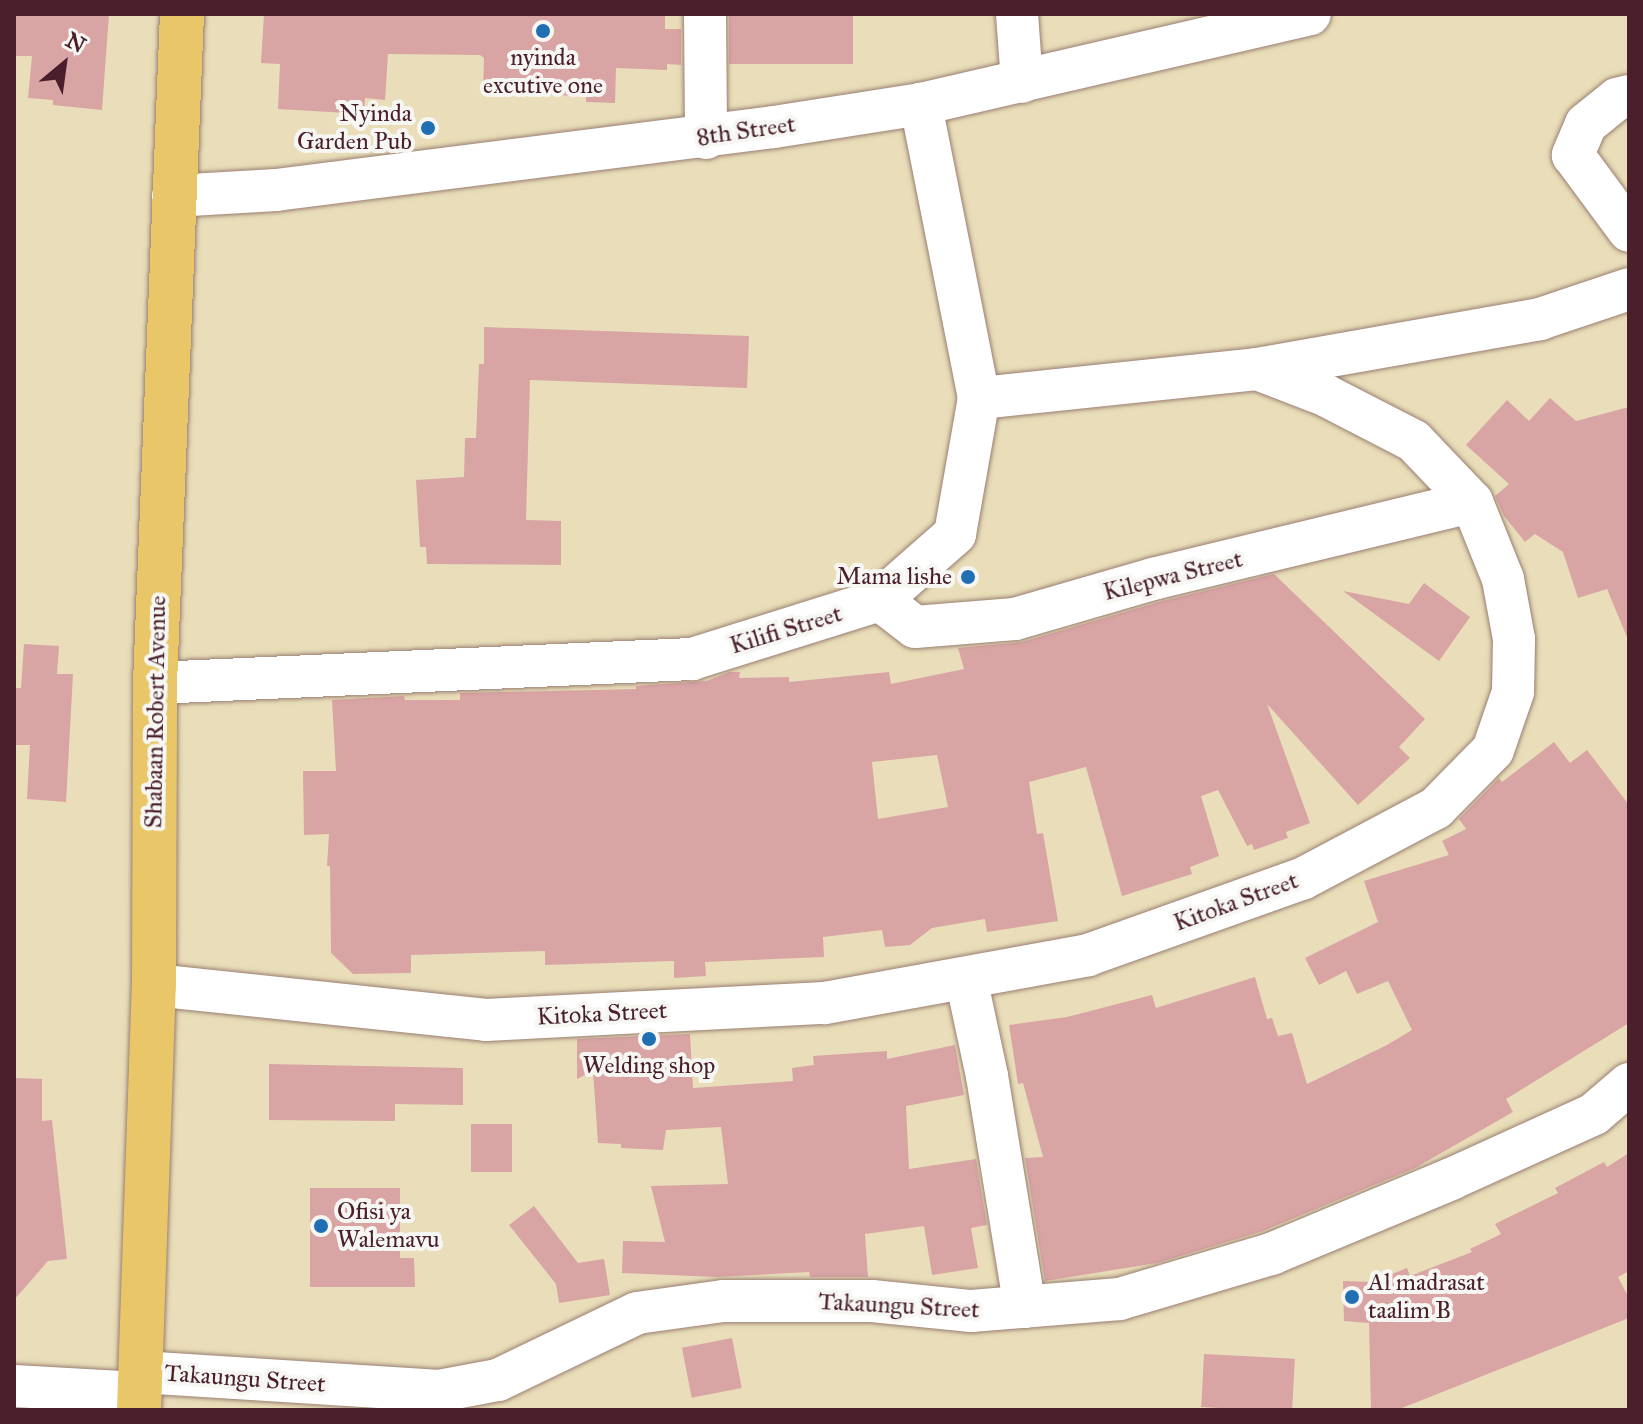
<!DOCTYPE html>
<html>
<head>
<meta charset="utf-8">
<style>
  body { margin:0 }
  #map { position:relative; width:1643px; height:1424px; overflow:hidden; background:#e9deb9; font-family:"IM FELL Great Primer",serif }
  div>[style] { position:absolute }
  .building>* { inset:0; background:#d9a5a4; transform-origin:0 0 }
  .roads { filter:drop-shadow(0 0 2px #9a7e72) drop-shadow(0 0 2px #9a7e72) }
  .street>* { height:42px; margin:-21px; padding:0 21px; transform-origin:21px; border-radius:21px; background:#fff }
  .primary>* { height:44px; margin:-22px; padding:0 22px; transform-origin:22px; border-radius:22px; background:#e9c769 }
  .dots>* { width:22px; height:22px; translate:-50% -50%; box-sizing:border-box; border:4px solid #f6f6f2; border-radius:50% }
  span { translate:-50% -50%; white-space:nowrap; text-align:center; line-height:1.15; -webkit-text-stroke:8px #f6f6f2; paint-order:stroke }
  .poi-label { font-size:24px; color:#4a1f2b }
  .right { translate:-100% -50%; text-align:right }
  .left { translate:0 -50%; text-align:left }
  .street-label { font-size:24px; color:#4a1f2b }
  .frame { position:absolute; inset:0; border:16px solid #4a1f2b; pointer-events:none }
  .north { position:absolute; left:24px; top:24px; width:80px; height:80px; -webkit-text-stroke:6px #f6f6f2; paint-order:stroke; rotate:29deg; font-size:22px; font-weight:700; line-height:32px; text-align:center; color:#4a1f2b }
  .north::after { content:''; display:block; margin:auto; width:28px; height:36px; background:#4a1f2b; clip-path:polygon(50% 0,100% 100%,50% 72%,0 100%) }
</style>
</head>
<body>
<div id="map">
  <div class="building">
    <i style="clip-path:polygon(14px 14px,109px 14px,102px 110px,53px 105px,53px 100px,28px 98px,32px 56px,14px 56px)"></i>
    <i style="clip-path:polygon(264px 14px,665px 14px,665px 29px,681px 29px,681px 65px,667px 64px,667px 70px,616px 68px,615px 103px,586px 102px,586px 96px,483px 93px,484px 58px,480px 55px,388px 54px,385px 100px,365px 98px,364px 114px,278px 109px,280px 64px,261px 63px)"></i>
    <i style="left:729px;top:14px;width:124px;height:50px"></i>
    <i style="clip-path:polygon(484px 327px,749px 336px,747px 388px,530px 380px,526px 520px,561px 521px,561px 565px,427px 564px,426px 547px,420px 547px,416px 480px,464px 477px,465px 438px,476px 438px,479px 364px,484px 364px)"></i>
    <i style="clip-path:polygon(1550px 398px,1576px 421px,1629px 407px,1629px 642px,1607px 589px,1578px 598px,1563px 552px,1535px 534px,1525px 542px,1504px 516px,1495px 496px,1509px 484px,1466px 445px,1507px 400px,1529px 421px)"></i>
    <i style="clip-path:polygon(evenodd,1274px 574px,1425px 719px,1399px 747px,1410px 758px,1358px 805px,1267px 704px,1310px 823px,1286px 832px,1288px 838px,1254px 850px,1252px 844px,1247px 846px,1218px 790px,1201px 796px,1219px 856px,1190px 867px,1192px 874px,1122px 896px,1086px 767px,1029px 782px,1037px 834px,1043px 833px,1058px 921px,987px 932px,985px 919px,932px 928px,910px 945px,885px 947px,882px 930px,823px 937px,824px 957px,705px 962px,706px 976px,674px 978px,674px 961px,545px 965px,545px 951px,411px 955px,411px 973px,353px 974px,331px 953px,330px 866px,327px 866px,329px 834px,304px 835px,303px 771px,336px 771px,332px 700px,404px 696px,405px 700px,460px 700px,460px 693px,636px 689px,636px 686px,707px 681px,729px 672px,740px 672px,739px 678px,789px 677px,789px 682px,889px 672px,891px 684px,964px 669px,958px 648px,1022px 642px,1159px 602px,1274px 574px,937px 755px,948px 807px,878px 819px,872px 762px,937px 755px)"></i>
    <i style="clip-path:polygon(1424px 583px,1470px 617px,1439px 661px,1343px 591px,1409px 604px)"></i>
    <i style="clip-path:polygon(24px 644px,59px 646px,57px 674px,73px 674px,66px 802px,27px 799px,30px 745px,14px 745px,14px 688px,21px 688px)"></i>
    <i style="clip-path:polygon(1554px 742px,1570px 763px,1587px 750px,1629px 805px,1629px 1023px,1506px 1099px,1513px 1112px,1415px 1168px,1263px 1231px,1157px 1263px,1045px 1281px,1025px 1158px,1043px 1157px,1023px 1083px,1018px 1084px,1009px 1025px,1067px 1017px,1152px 995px,1156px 1008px,1255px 977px,1267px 1019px,1272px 1018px,1278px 1036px,1292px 1033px,1307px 1084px,1387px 1045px,1412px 1030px,1388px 981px,1357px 994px,1346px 971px,1319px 985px,1305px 958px,1378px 922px,1364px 881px,1449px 855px,1442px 841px,1466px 829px,1459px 819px,1499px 778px,1502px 782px)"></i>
    <i style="clip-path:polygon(690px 1034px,693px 1088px,793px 1081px,792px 1068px,814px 1065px,813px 1056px,887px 1051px,887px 1059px,955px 1045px,964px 1095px,906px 1106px,909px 1169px,976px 1159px,987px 1225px,971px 1228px,978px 1268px,932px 1275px,924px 1226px,865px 1234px,868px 1277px,810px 1277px,809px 1272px,716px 1277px,622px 1273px,623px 1241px,665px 1242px,651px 1186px,728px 1184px,721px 1127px,666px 1130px,663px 1150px,621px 1148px,621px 1144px,598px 1143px,593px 1071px,577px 1079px,577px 1039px)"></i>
    <i style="clip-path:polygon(269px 1064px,463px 1068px,463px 1105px,395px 1104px,395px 1121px,269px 1120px)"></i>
    <i style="clip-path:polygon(14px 1078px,42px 1079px,42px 1121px,52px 1120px,67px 1259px,48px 1261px,14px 1300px)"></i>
    <i style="left:471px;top:1124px;width:41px;height:48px"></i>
    <i style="clip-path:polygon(1629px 1153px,1629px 1271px,1618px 1277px,1629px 1298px,1629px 1318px,1397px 1410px,1371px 1410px,1369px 1323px,1344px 1321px,1343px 1281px,1372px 1282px,1407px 1268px,1410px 1276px,1472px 1252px,1470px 1249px,1501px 1234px,1495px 1224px,1558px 1193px,1555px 1188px,1604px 1162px,1607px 1167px)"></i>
    <i style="clip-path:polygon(310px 1188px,400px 1188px,400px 1258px,414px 1258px,415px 1287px,310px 1287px)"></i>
    <i style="clip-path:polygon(534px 1206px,578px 1263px,604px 1259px,610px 1295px,559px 1303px,556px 1284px,509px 1225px)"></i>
    <i style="left:732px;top:1338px;width:51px;height:51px;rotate:79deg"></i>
    <i style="left:1204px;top:1354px;width:91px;height:53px;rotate:3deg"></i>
  </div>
  <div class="roads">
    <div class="street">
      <i style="left:705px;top:14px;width:124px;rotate:89.5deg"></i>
      <i style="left:1017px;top:14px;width:68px;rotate:85.8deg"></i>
      <i style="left:1629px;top:96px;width:12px;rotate:166deg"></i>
      <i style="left:1617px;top:99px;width:40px;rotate:141deg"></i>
      <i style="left:1586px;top:124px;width:34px;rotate:113deg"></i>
      <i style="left:1573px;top:155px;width:94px;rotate:53.6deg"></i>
      <i style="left:173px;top:196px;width:103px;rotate:-3.3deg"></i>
      <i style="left:276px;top:190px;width:502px;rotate:-7.21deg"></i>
      <i style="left:774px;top:127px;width:149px;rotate:-8.9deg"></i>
      <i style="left:921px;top:104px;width:399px;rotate:-13deg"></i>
      <i style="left:1257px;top:369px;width:287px;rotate:-10deg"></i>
      <i style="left:1540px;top:319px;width:94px;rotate:-18.6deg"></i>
      <i style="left:880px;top:600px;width:44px;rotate:37.6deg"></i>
      <i style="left:915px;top:627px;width:100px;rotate:-4.6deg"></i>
      <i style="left:1015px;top:619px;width:144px;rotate:-16.2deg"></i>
      <i style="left:1153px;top:579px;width:328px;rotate:-13.6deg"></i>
      <i style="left:155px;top:683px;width:538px;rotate:-2.56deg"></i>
      <i style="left:692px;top:659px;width:197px;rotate:-17.4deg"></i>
      <i style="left:880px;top:600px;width:100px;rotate:-41.3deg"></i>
      <i style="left:955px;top:534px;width:138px;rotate:-80deg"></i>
      <i style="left:979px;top:398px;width:300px;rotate:-101.2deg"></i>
      <i style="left:966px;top:978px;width:100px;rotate:77.9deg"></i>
      <i style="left:987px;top:1076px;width:234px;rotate:80.7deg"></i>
      <i style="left:154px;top:985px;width:334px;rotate:6deg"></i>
      <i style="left:486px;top:1020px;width:339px;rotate:-2.9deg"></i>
      <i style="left:825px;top:1003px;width:267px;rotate:-10.3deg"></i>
      <i style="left:1088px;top:955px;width:227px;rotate:-19.6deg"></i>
      <i style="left:1302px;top:879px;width:152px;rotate:-27.9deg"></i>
      <i style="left:1436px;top:808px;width:81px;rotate:-45.5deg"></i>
      <i style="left:1493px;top:750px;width:61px;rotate:-71deg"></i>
      <i style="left:1513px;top:692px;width:53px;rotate:-88.9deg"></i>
      <i style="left:1514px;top:639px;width:61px;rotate:-100.4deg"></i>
      <i style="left:1503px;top:579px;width:83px;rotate:-111.9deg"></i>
      <i style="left:1472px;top:502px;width:84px;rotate:-133.6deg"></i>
      <i style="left:1414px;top:441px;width:98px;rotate:-152.7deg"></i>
      <i style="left:1327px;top:396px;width:75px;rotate:-158.9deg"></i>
      <i style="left:1257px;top:369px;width:280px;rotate:174deg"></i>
      <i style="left:140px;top:1372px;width:300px;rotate:3.6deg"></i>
      <i style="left:439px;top:1391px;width:60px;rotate:-10.6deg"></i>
      <i style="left:498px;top:1380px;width:154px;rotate:-25.7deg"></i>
      <i style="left:637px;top:1313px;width:87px;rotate:-7.9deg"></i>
      <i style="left:723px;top:1301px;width:149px"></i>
      <i style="left:872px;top:1301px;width:100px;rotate:5.8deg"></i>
      <i style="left:971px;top:1311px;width:149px;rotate:-4.6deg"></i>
      <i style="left:1120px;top:1299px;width:158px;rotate:-16.6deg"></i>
      <i style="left:1271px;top:1254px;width:195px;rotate:-22.6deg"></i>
      <i style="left:1451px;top:1179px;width:157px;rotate:-24.4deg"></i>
      <i style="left:1594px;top:1114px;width:46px;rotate:-40.6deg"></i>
      <i style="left:14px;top:1386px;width:125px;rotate:3.2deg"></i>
    </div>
    <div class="primary">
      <i style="left:139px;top:1410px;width:425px;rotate:-88deg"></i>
      <i style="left:154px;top:985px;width:302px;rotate:-89.8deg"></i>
      <i style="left:155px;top:683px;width:670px;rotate:-87.69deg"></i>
    </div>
  </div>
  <div class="dots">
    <i style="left:543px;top:31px;background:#1f6fb2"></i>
    <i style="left:428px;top:128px;background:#1f6fb2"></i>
    <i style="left:968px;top:577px;background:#1f6fb2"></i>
    <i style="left:649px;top:1039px;background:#1f6fb2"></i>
    <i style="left:321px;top:1226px;background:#1f6fb2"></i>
    <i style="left:1352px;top:1297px;background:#1f6fb2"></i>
  </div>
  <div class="poi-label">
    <span style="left:543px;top:72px">nyinda<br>excutive one</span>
    <span class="right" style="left:412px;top:128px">Nyinda<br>Garden Pub</span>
    <span class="right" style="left:952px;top:577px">Mama lishe</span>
    <span style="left:649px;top:1066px">Welding shop</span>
    <span class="left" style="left:337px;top:1226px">Ofisi ya<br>Walemavu</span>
    <span class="left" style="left:1368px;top:1297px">Al madrasat<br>taalim B</span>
  </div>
  <div class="street-label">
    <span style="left:746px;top:131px;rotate:-8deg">8th Street</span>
    <span style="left:1173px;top:576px;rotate:-14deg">Kilepwa Street</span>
    <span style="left:786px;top:630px;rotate:-17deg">Kilifi Street</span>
    <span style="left:156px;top:712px;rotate:-89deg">Shabaan Robert Avenue</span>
    <span style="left:1236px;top:902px;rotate:-20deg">Kitoka Street</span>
    <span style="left:602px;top:1014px;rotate:-3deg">Kitoka Street</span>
    <span style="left:899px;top:1306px;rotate:3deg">Takaungu Street</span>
    <span style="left:245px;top:1379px;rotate:4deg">Takaungu Street</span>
  </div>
  <div class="frame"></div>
  <div class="north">N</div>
</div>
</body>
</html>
